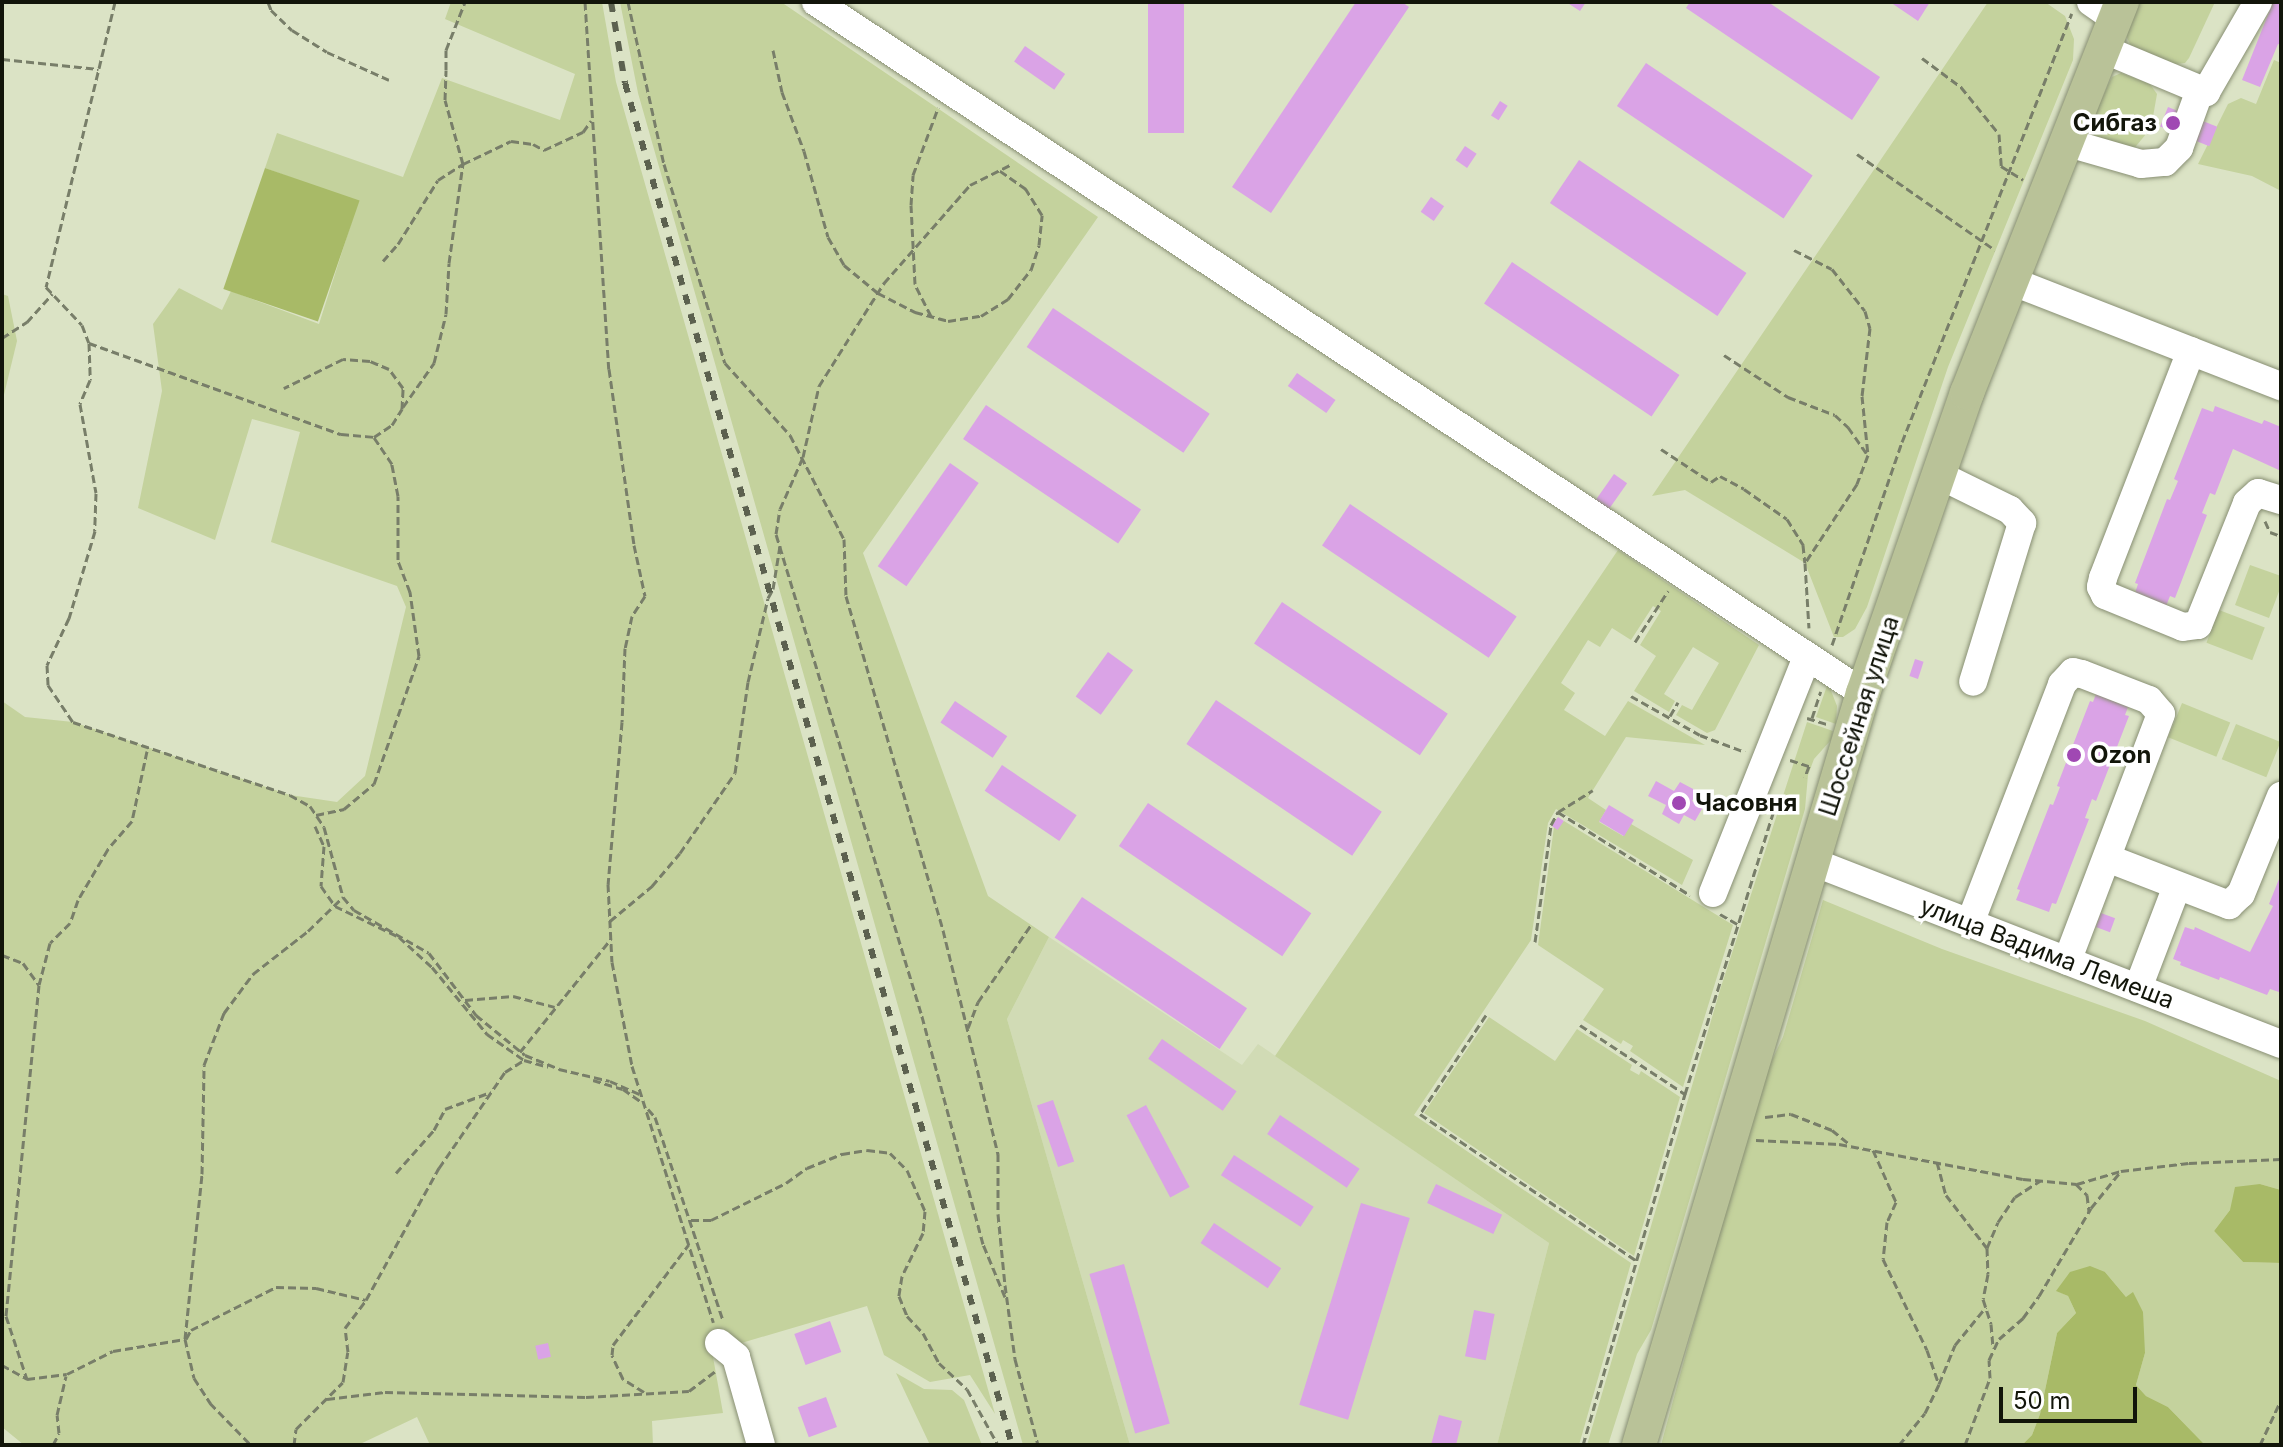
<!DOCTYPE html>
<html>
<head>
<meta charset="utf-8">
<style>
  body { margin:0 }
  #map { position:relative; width:2283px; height:1447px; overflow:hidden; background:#dbe3c5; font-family:Inter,sans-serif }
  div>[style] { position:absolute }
  .built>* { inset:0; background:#d1dbb5 }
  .green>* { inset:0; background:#c4d29d; transform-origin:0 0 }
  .water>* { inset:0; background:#a8ba67; transform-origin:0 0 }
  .building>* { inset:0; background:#daa3e6; transform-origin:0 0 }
  .path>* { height:3px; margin-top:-1.5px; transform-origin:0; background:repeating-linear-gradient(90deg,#787e69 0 8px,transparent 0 12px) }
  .roads { filter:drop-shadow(0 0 2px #888f73) drop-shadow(0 0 2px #888f73) }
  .minor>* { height:28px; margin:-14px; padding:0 14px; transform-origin:14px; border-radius:14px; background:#fff }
  .major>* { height:34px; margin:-17px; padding:0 17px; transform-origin:17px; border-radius:17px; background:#b9c298 }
  .rail>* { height:6px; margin-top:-3px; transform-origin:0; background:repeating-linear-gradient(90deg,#5c614f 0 10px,transparent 0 20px) }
  .dots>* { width:22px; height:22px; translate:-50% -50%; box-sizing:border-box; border:4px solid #fff; border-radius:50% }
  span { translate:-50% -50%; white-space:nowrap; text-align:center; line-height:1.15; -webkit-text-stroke:7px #fff; paint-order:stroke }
  .poi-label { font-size:24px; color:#12150a; font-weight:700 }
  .right { translate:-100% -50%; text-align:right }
  .left { translate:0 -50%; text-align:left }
  .street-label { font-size:24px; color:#12150a }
  .frame { position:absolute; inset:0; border:4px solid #12150a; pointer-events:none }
  .scale { position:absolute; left:1999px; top:1387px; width:138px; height:36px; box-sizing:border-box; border:4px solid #12150a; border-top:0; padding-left:10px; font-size:24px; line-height:28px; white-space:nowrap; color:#12150a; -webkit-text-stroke:6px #fff; paint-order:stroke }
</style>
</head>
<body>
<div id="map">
  <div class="built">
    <i style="clip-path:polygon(1049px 937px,1242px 1065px,1258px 1044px,1549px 1243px,1497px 1445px,1130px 1445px,1007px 1019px)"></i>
  </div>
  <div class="green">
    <i style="clip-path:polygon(451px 2px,602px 2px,616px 82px,995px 1414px,970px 1375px,930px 1382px,884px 1355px,867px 1306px,738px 1344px,713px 1357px,723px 1413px,652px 1421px,653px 1445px,430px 1445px,417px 1417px,358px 1445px,24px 1445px,2px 1427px,2px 701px,25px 717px,73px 722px,290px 795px,337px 802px,365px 776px,406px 607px,397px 586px,271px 542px,300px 432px,252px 419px,215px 540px,138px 508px,162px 391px,153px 324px,179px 288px,222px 310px,231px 291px,319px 324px,358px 202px,265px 168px,277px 133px,403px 177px,442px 78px,560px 120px,575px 74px,445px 19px)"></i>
    <i style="clip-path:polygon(620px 2px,781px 2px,1098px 217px,863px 553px,988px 896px,1049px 937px,1007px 1019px,1130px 1445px,1023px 1445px,638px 93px)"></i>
    <i style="clip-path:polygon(1988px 2px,2045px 2px,2065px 16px,2074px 39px,2073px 60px,1948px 367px,1867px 607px,1855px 629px,1843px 637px,1834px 637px,1805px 563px,1685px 490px,1652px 496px)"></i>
    <i style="clip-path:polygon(2138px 2px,2215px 2px,2189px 58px,2185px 63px,2167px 65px,2133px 50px,2127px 38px,2126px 29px)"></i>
    <i style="clip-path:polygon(2274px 60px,2281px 63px,2281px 191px,2252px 176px,2198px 164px,2228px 104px,2241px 98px,2256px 104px)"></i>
    <i style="clip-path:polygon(2121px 73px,2150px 84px,2157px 94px,2151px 128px,2132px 151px,2094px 138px,2090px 133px,2090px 125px,2108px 85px,2112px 77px)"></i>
    <i style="clip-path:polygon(2px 294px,8px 296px,17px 341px,2px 403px)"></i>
    <i style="clip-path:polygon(1618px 550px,1759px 645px,1715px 730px,1707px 733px,1676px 715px,1682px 705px,1692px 710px,1719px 663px,1693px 647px,1664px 694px,1675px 701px,1669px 712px,1634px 691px,1656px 656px,1640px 645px,1661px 611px,1653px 606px,1631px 640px,1612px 628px,1600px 647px,1588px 640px,1561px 683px,1575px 693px,1564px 710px,1605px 736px,1628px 701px,1705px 745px,1626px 737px,1588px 798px,1606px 810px,1599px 822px,1623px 836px,1631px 824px,1693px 860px,1682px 885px,1556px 809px,1548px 823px,1531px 940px,1414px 1115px,1631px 1263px,1579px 1445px,1497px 1445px,1549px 1243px,1275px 1056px)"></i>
    <i style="clip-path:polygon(2250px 565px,2281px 576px,2281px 586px,2269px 618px,2235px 605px)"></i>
    <i style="left:2219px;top:610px;width:49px;height:35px;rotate:21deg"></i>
    <i style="clip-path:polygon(1828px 683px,1837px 706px,1836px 724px,1816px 717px)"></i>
    <i style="left:2182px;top:703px;width:52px;height:37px;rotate:22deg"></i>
    <i style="clip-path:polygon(1807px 722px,1833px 731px,1831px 740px,1814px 759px,1808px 775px,1805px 809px,1651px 1330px,1637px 1354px,1608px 1445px,1587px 1445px,1720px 990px)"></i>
    <i style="left:2236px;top:724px;width:48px;height:38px;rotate:22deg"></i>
    <i style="clip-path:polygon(1564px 821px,1733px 925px,1683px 1087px,1630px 1051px,1633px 1046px,1623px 1040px,1621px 1044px,1583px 1020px,1604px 989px,1538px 945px,1554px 827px)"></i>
    <i style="clip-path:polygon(1823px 900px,1942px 949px,2145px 1021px,2281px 1081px,2281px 1190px,2260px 1184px,2230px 1210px,2214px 1231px,2243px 1262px,2281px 1263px,2281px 1445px,2205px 1445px,2168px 1407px,2146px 1396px,2136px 1385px,2145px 1353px,2126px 1297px,2105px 1272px,2057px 1291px,2068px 1296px,2076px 1313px,2057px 1333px,2040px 1414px,2032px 1435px,2022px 1445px,1661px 1445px,1698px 1309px,1707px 1260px,1769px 1066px,1783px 1037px)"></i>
    <i style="clip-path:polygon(1489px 1017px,1555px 1061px,1577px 1029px,1632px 1065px,1630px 1070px,1639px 1075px,1641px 1071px,1680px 1097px,1634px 1256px,1424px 1113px)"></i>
    <i style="clip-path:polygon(896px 1373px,924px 1389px,952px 1390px,964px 1400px,982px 1445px,930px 1445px)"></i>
  </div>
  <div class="water">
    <i style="left:265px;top:168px;width:100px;height:128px;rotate:19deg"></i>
    <i style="clip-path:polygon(2260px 1184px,2281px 1190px,2281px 1263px,2243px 1262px,2214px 1231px,2230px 1210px,2235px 1187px)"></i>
    <i style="clip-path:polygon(2090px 1266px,2105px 1272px,2126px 1297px,2133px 1292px,2143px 1312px,2145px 1353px,2136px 1385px,2146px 1396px,2168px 1407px,2205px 1445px,2022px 1445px,2032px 1435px,2040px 1414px,2057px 1333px,2076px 1313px,2068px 1296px,2056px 1291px,2070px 1272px)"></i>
  </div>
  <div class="building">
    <i style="left:1148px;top:2px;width:36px;height:131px"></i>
    <i style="clip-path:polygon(1356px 2px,1402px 2px,1409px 7px,1271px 213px,1232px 187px)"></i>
    <i style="clip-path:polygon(1566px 2px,1586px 2px,1580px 11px)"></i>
    <i style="clip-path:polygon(1690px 2px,1768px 2px,1880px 77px,1852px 120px,1686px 8px)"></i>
    <i style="clip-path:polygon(1890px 2px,1930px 2px,1918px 21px)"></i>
    <i style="clip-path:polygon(2273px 2px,2281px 4px,2281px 45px,2278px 44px,2260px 87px,2242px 80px)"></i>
    <i style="left:1025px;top:46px;width:49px;height:19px;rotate:35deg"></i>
    <i style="left:1646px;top:63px;width:201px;height:52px;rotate:34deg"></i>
    <i style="left:1500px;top:101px;width:9px;height:17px;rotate:32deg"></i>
    <i style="left:2168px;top:107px;width:53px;height:21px;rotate:22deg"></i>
    <i style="left:1465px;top:146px;width:14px;height:17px;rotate:34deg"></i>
    <i style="left:1579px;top:160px;width:202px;height:52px;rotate:34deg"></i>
    <i style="left:1431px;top:197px;width:16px;height:18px;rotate:35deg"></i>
    <i style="left:1512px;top:262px;width:202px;height:50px;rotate:34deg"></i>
    <i style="left:1053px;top:308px;width:189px;height:47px;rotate:34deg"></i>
    <i style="left:1297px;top:373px;width:47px;height:16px;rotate:35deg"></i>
    <i style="left:986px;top:405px;width:187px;height:41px;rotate:34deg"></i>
    <i style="clip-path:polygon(2215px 406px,2262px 424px,2264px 420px,2281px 427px,2281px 471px,2233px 449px,2215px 495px,2210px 493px,2202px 513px,2207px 515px,2175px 598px,2170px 596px,2166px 606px,2135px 593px,2138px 584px,2135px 583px,2167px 499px,2170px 500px,2178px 481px,2174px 479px,2202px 408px,2213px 412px)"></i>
    <i style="left:950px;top:463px;width:35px;height:126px;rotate:35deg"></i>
    <i style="left:1614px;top:474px;width:16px;height:34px;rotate:35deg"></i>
    <i style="left:1350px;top:504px;width:201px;height:50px;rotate:34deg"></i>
    <i style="left:1282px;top:602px;width:200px;height:50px;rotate:34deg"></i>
    <i style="left:1108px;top:652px;width:31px;height:55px;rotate:36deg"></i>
    <i style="left:1915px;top:659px;width:9px;height:18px;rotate:18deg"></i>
    <i style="clip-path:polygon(2096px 694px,2128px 707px,2125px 715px,2129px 716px,2096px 801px,2092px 799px,2085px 818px,2089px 819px,2056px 904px,2052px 903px,2049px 912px,2016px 900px,2020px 890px,2017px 889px,2050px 804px,2053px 805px,2060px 787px,2057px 786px,2090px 701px,2093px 702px)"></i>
    <i style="left:1216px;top:700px;width:200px;height:53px;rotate:34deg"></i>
    <i style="left:955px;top:701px;width:63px;height:26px;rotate:34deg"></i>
    <i style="left:1002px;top:765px;width:90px;height:31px;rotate:34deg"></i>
    <i style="clip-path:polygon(1656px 781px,1674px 791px,1680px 782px,1697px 791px,1692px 801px,1703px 807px,1695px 821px,1684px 815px,1679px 824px,1662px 814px,1666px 805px,1648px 796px)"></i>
    <i style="left:1148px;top:803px;width:197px;height:52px;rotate:34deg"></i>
    <i style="left:1609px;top:805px;width:29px;height:19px;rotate:31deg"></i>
    <i style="left:1558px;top:817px;width:7px;height:11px;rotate:34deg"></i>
    <i style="clip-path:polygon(2281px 874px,2279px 992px,2270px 989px,2267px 995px,2220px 977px,2219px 980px,2180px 965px,2181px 962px,2173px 959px,2185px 927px,2194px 930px,2195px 927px,2250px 952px,2273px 906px,2269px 904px)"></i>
    <i style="left:1082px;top:897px;width:199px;height:49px;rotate:34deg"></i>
    <i style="left:2101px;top:913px;width:15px;height:15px;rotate:20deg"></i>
    <i style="left:1162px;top:1039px;width:91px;height:24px;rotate:35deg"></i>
    <i style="left:1053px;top:1100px;width:65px;height:17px;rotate:71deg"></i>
    <i style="left:1146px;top:1105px;width:93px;height:22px;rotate:62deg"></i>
    <i style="left:1280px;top:1115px;width:96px;height:23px;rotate:34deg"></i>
    <i style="left:1234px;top:1155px;width:95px;height:24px;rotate:33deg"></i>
    <i style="left:1436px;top:1184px;width:73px;height:21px;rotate:25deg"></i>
    <i style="left:1361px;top:1203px;width:51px;height:211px;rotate:17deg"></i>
    <i style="left:1214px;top:1223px;width:81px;height:24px;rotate:34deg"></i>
    <i style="left:1124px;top:1264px;width:166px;height:36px;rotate:74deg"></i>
    <i style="left:1474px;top:1310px;width:21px;height:47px;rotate:11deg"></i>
    <i style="left:830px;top:1321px;width:33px;height:38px;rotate:70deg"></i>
    <i style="left:548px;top:1343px;width:14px;height:13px;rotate:78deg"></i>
    <i style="left:826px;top:1397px;width:32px;height:30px;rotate:70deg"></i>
    <i style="clip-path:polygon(1439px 1415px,1462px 1421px,1456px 1445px,1431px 1445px)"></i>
  </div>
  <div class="path">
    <i style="left:115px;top:2px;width:293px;rotate:103.6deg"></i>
    <i style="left:46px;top:287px;width:52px;rotate:46.5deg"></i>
    <i style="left:82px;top:325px;width:19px;rotate:69deg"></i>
    <i style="left:89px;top:343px;width:37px;rotate:88deg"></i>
    <i style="left:90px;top:380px;width:26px;rotate:113deg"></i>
    <i style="left:80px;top:404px;width:90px;rotate:79.8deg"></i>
    <i style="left:96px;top:493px;width:38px;rotate:92deg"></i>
    <i style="left:95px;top:531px;width:91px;rotate:106.6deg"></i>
    <i style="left:69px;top:618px;width:52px;rotate:115.1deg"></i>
    <i style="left:47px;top:665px;width:20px;rotate:87deg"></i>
    <i style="left:48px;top:685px;width:45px;rotate:56deg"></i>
    <i style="left:73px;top:722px;width:229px;rotate:18.6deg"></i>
    <i style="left:290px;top:795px;width:23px;rotate:29deg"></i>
    <i style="left:310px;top:806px;width:25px;rotate:56deg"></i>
    <i style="left:324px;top:827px;width:73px;rotate:74.8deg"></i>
    <i style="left:343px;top:897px;width:17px;rotate:50deg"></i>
    <i style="left:354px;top:910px;width:86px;rotate:29.8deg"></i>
    <i style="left:429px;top:953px;width:78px;rotate:52.8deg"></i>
    <i style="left:476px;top:1015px;width:63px;rotate:39.2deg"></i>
    <i style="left:525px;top:1055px;width:37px;rotate:22deg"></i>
    <i style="left:559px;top:1069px;width:52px;rotate:13.2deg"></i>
    <i style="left:610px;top:1081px;width:35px;rotate:24deg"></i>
    <i style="left:268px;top:2px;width:9px;rotate:69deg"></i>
    <i style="left:271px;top:10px;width:29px;rotate:44deg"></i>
    <i style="left:292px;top:30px;width:41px;rotate:32.2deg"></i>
    <i style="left:327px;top:52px;width:68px;rotate:24.3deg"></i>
    <i style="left:585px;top:2px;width:368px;rotate:86.3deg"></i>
    <i style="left:609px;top:369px;width:178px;rotate:81.9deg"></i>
    <i style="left:634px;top:545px;width:52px;rotate:77.8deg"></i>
    <i style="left:645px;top:596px;width:24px;rotate:123deg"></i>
    <i style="left:632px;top:616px;width:33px;rotate:102deg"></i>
    <i style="left:625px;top:648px;width:74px;rotate:92.3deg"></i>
    <i style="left:622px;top:722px;width:163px;rotate:94.9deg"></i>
    <i style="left:608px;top:884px;width:78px;rotate:87.1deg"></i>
    <i style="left:612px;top:962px;width:106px;rotate:79.1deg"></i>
    <i style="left:632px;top:1066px;width:269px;rotate:72.4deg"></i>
    <i style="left:628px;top:2px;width:166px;rotate:77.5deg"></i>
    <i style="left:664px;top:164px;width:208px;rotate:73deg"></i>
    <i style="left:725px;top:363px;width:97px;rotate:47.9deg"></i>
    <i style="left:790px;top:435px;width:117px;rotate:62.6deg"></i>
    <i style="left:844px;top:539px;width:57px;rotate:88deg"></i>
    <i style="left:846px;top:596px;width:348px;rotate:73.8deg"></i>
    <i style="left:943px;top:930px;width:231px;rotate:76.2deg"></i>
    <i style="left:998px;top:1154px;width:60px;rotate:90deg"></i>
    <i style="left:998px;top:1214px;width:71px;rotate:84.4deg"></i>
    <i style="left:1005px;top:1285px;width:75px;rotate:82.3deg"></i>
    <i style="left:1015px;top:1359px;width:89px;rotate:75deg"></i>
    <i style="left:773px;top:50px;width:43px;rotate:77.9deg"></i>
    <i style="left:782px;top:92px;width:63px;rotate:69.6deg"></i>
    <i style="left:804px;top:151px;width:89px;rotate:74.4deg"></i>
    <i style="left:828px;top:237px;width:32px;rotate:60deg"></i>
    <i style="left:844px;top:265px;width:44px;rotate:39.5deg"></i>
    <i style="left:878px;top:293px;width:42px;rotate:27.2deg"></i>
    <i style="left:915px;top:312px;width:34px;rotate:15deg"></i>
    <i style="left:948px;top:321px;width:33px;rotate:-9deg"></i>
    <i style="left:981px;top:316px;width:32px;rotate:-32deg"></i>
    <i style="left:1008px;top:299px;width:37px;rotate:-52deg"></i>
    <i style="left:1031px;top:270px;width:26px;rotate:-72deg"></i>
    <i style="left:1039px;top:245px;width:30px;rotate:-84deg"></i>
    <i style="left:1042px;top:215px;width:31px;rotate:-122deg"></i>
    <i style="left:1026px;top:189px;width:32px;rotate:-145deg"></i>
    <i style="left:1922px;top:58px;width:49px;rotate:36.6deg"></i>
    <i style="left:1961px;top:87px;width:60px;rotate:51deg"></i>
    <i style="left:1999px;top:134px;width:32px;rotate:86deg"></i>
    <i style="left:2001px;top:166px;width:26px;rotate:32deg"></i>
    <i style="left:2px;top:59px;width:97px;rotate:5.9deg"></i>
    <i style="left:1857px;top:154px;width:168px;rotate:34.8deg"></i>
    <i style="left:1794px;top:250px;width:42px;rotate:26.6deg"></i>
    <i style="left:1832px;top:269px;width:53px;rotate:51.8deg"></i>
    <i style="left:1865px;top:311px;width:18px;rotate:74deg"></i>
    <i style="left:1870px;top:328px;width:68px;rotate:96.7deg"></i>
    <i style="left:1862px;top:396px;width:59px;rotate:84.2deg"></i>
    <i style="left:1868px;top:455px;width:31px;rotate:111deg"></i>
    <i style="left:1857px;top:484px;width:95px;rotate:123.4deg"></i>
    <i style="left:1805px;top:563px;width:65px;rotate:86.5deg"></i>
    <i style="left:383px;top:261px;width:23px;rotate:-49deg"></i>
    <i style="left:398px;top:244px;width:75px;rotate:-58deg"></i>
    <i style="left:438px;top:180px;width:30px;rotate:-33deg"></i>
    <i style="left:463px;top:164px;width:66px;rotate:-105.7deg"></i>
    <i style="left:445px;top:100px;width:30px;rotate:-88deg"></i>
    <i style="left:446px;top:70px;width:20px;rotate:-90deg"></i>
    <i style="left:446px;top:50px;width:52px;rotate:-68.4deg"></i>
    <i style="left:931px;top:316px;width:36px;rotate:-117deg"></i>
    <i style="left:915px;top:284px;width:79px;rotate:-92.9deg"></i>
    <i style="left:911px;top:205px;width:30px;rotate:-86deg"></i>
    <i style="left:913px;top:175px;width:72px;rotate:-69.5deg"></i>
    <i style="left:2px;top:338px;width:30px;rotate:-33deg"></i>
    <i style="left:27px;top:322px;width:38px;rotate:-48deg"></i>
    <i style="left:89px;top:343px;width:268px;rotate:19.9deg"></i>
    <i style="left:341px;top:434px;width:33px;rotate:5deg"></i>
    <i style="left:374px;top:437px;width:22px;rotate:-34deg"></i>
    <i style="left:392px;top:425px;width:19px;rotate:-58deg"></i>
    <i style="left:402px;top:409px;width:21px;rotate:-87deg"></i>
    <i style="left:403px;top:388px;width:24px;rotate:-126deg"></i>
    <i style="left:389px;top:369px;width:21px;rotate:-157deg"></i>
    <i style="left:370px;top:361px;width:27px;rotate:-176deg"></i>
    <i style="left:343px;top:359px;width:66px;rotate:153.8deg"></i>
    <i style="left:1724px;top:355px;width:77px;rotate:33.3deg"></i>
    <i style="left:1788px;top:397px;width:50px;rotate:21deg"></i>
    <i style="left:1835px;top:415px;width:18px;rotate:43deg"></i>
    <i style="left:1848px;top:427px;width:32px;rotate:55deg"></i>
    <i style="left:403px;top:407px;width:54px;rotate:-54.8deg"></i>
    <i style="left:434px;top:363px;width:50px;rotate:-76.2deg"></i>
    <i style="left:446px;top:314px;width:51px;rotate:-86.6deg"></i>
    <i style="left:449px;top:263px;width:100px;rotate:-82deg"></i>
    <i style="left:463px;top:164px;width:53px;rotate:-25.6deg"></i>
    <i style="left:511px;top:141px;width:22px;rotate:8deg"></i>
    <i style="left:533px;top:144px;width:13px;rotate:29deg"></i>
    <i style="left:544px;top:150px;width:43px;rotate:-24.8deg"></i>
    <i style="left:583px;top:132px;width:14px;rotate:-54deg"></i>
    <i style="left:1661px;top:449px;width:60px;rotate:33.4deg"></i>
    <i style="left:1711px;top:482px;width:11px;rotate:-34deg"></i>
    <i style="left:1720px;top:476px;width:27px;rotate:28deg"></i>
    <i style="left:1744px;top:489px;width:52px;rotate:34.9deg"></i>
    <i style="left:1787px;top:519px;width:31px;rotate:58deg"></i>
    <i style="left:1803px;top:545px;width:18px;rotate:84deg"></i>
    <i style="left:2265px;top:521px;width:12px;rotate:66deg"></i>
    <i style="left:2270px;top:532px;width:12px;rotate:20deg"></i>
    <i style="left:1635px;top:642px;width:61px;rotate:-57.1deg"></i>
    <i style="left:1832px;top:645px;width:215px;rotate:-71deg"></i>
    <i style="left:1902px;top:442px;width:461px;rotate:-68.4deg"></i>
    <i style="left:1631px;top:696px;width:79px;rotate:29.5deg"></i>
    <i style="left:1700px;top:735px;width:48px;rotate:20.7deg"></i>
    <i style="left:1670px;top:716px;width:16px;rotate:-60deg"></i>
    <i style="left:1807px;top:718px;width:21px;rotate:17deg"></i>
    <i style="left:1812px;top:718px;width:28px;rotate:-72deg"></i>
    <i style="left:147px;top:751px;width:72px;rotate:102.1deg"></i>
    <i style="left:132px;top:821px;width:37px;rotate:131deg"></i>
    <i style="left:108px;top:849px;width:59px;rotate:120.5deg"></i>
    <i style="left:78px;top:900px;width:24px;rotate:109deg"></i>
    <i style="left:70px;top:923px;width:28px;rotate:135deg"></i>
    <i style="left:50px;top:943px;width:43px;rotate:104.7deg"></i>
    <i style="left:39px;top:985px;width:333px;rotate:95.7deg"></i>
    <i style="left:6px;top:1316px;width:66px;rotate:71.6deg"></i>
    <i style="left:27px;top:1379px;width:40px;rotate:-7.1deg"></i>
    <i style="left:67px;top:1374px;width:51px;rotate:-26.6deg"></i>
    <i style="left:113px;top:1351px;width:73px;rotate:-9.5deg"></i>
    <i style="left:185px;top:1339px;width:40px;rotate:77deg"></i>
    <i style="left:194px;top:1378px;width:30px;rotate:57deg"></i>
    <i style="left:210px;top:1403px;width:59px;rotate:45.7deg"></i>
    <i style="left:1790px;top:760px;width:20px;rotate:18deg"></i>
    <i style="left:1809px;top:766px;width:12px;rotate:110deg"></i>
    <i style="left:1558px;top:812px;width:41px;rotate:-32.2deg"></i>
    <i style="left:316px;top:815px;width:29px;rotate:-12deg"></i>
    <i style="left:344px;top:809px;width:39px;rotate:-40deg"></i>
    <i style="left:374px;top:784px;width:136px;rotate:-70.6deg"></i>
    <i style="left:419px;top:656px;width:65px;rotate:-98deg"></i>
    <i style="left:410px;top:592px;width:34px;rotate:-111deg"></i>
    <i style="left:398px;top:560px;width:64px;rotate:-90deg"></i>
    <i style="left:398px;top:496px;width:33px;rotate:-101deg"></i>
    <i style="left:392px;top:464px;width:32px;rotate:-124deg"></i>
    <i style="left:315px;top:826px;width:22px;rotate:66deg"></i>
    <i style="left:324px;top:846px;width:40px;rotate:94.3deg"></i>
    <i style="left:321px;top:886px;width:24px;rotate:55deg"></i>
    <i style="left:335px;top:906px;width:71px;rotate:25.8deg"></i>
    <i style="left:399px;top:937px;width:45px;rotate:42.3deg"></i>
    <i style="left:432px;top:967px;width:87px;rotate:50.6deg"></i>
    <i style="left:487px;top:1034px;width:45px;rotate:35.1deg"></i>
    <i style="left:524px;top:1060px;width:25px;rotate:16deg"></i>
    <i style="left:1720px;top:914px;width:20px;rotate:30deg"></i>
    <i style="left:610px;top:921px;width:55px;rotate:-39.8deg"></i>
    <i style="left:652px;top:886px;width:43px;rotate:-49.7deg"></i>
    <i style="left:680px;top:853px;width:97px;rotate:-55.5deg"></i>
    <i style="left:735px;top:773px;width:92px;rotate:-81.9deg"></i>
    <i style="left:748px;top:682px;width:86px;rotate:-76.6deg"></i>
    <i style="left:768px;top:598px;width:10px;rotate:-61deg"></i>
    <i style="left:773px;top:589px;width:44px;rotate:-80.8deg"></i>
    <i style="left:1535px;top:942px;width:118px;rotate:-82.2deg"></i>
    <i style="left:1551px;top:825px;width:15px;rotate:-62deg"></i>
    <i style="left:1558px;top:812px;width:156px;rotate:32.2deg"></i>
    <i style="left:2px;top:955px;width:22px;rotate:21deg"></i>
    <i style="left:23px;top:963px;width:27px;rotate:54deg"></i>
    <i style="left:465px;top:1000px;width:48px;rotate:-4.8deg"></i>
    <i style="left:513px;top:996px;width:43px;rotate:14.7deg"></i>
    <i style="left:1486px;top:1015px;width:119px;rotate:123.7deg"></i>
    <i style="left:1420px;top:1114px;width:262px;rotate:34.1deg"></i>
    <i style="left:1580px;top:1025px;width:126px;rotate:33.3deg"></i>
    <i style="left:968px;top:1028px;width:28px;rotate:-69deg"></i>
    <i style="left:978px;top:1002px;width:93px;rotate:-55.5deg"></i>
    <i style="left:520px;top:1052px;width:145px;rotate:-51.2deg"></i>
    <i style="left:593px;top:1080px;width:31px;rotate:17deg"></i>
    <i style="left:623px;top:1089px;width:24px;rotate:35deg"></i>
    <i style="left:648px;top:1109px;width:11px;rotate:49deg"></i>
    <i style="left:655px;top:1117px;width:214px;rotate:71.5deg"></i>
    <i style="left:1765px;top:1117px;width:26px;rotate:-7deg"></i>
    <i style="left:1791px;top:1114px;width:44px;rotate:21.3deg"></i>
    <i style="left:1832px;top:1130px;width:22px;rotate:39deg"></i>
    <i style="left:1756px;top:1140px;width:83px;rotate:2.8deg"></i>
    <i style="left:1839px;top:1144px;width:187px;rotate:10.8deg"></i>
    <i style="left:2023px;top:1179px;width:54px;rotate:5.3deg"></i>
    <i style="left:2077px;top:1184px;width:46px;rotate:-16.5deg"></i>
    <i style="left:2121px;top:1171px;width:68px;rotate:-6.7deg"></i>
    <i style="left:2189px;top:1163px;width:92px;rotate:-2.5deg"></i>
    <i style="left:1873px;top:1150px;width:57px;rotate:66.1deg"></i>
    <i style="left:1896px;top:1202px;width:22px;rotate:114deg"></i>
    <i style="left:1887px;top:1222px;width:37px;rotate:96deg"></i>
    <i style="left:1883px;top:1259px;width:101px;rotate:64.2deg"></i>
    <i style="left:1927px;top:1350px;width:36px;rotate:71deg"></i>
    <i style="left:1939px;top:1384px;width:42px;rotate:-67.7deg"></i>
    <i style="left:1955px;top:1345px;width:49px;rotate:-50.8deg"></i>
    <i style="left:1937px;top:1162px;width:34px;rotate:75deg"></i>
    <i style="left:1946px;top:1195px;width:67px;rotate:52.3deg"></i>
    <i style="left:1987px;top:1248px;width:26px;rotate:88deg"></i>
    <i style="left:1988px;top:1274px;width:25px;rotate:101deg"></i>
    <i style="left:1983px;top:1299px;width:26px;rotate:72deg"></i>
    <i style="left:1991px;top:1324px;width:24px;rotate:85deg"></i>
    <i style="left:396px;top:1173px;width:57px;rotate:-48.5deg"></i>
    <i style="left:434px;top:1130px;width:24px;rotate:-62deg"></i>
    <i style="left:445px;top:1109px;width:49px;rotate:-20.3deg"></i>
    <i style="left:2076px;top:1184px;width:16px;rotate:45deg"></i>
    <i style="left:2087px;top:1195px;width:17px;rotate:83deg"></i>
    <i style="left:691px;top:1220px;width:20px"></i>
    <i style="left:711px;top:1220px;width:84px;rotate:-26.3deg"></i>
    <i style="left:786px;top:1183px;width:26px;rotate:-36deg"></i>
    <i style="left:807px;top:1168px;width:38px;rotate:-22deg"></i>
    <i style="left:842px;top:1154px;width:25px;rotate:-9deg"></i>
    <i style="left:867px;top:1150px;width:23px;rotate:7deg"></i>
    <i style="left:890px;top:1153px;width:24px;rotate:45deg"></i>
    <i style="left:907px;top:1170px;width:45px;rotate:66.3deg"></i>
    <i style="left:925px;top:1211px;width:22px;rotate:95deg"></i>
    <i style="left:923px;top:1233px;width:48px;rotate:116deg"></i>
    <i style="left:902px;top:1276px;width:20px;rotate:99deg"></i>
    <i style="left:899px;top:1296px;width:22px;rotate:68deg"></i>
    <i style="left:907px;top:1316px;width:23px;rotate:47deg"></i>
    <i style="left:923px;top:1333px;width:34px;rotate:62deg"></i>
    <i style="left:939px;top:1363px;width:38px;rotate:43deg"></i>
    <i style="left:967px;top:1389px;width:64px;rotate:61deg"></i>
    <i style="left:1987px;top:1248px;width:28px;rotate:-67deg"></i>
    <i style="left:1998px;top:1222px;width:30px;rotate:-56deg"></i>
    <i style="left:2015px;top:1197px;width:30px;rotate:-33deg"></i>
    <i style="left:1005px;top:1297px;width:57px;rotate:-112.5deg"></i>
    <i style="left:983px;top:1244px;width:239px;rotate:-105deg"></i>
    <i style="left:921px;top:1013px;width:500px;rotate:-106.84deg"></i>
    <i style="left:776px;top:534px;width:25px;rotate:-81deg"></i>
    <i style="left:780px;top:509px;width:57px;rotate:-66.1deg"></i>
    <i style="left:803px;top:457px;width:73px;rotate:-77.3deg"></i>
    <i style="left:819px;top:386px;width:60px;rotate:-57.9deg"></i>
    <i style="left:851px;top:335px;width:62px;rotate:-57.6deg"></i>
    <i style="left:884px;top:283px;width:130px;rotate:-48.7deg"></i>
    <i style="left:970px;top:185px;width:45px;rotate:-26.6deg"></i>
    <i style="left:185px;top:1339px;width:166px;rotate:-84.1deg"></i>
    <i style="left:202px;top:1174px;width:109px;rotate:-88.9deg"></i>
    <i style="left:204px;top:1065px;width:56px;rotate:-69deg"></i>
    <i style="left:224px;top:1013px;width:49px;rotate:-53.4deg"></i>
    <i style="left:253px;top:974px;width:70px;rotate:-38deg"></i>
    <i style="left:308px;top:931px;width:49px;rotate:-44.2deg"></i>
    <i style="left:186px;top:1339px;width:10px;rotate:-61deg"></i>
    <i style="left:191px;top:1330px;width:95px;rotate:-26.8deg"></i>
    <i style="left:276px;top:1287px;width:40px;rotate:1.4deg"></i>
    <i style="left:316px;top:1288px;width:51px;rotate:13.5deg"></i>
    <i style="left:2px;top:1365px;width:29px;rotate:29deg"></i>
    <i style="left:644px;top:1392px;width:25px;rotate:-148deg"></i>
    <i style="left:623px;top:1379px;width:26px;rotate:-115deg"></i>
    <i style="left:612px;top:1355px;width:10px;rotate:-84deg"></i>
    <i style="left:613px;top:1345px;width:126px;rotate:-53deg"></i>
    <i style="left:327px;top:1399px;width:58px;rotate:-6.9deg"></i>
    <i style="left:385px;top:1392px;width:201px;rotate:1.4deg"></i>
    <i style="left:586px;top:1397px;width:103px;rotate:-3.3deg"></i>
    <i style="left:689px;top:1391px;width:34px;rotate:-37deg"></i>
    <i style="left:53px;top:1445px;width:13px;rotate:-63deg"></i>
    <i style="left:59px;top:1433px;width:18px;rotate:-96deg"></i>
    <i style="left:57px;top:1415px;width:40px;rotate:-77deg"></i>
    <i style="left:294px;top:1445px;width:16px;rotate:-83deg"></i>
    <i style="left:296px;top:1429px;width:66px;rotate:-45deg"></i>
    <i style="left:343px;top:1382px;width:30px;rotate:-81deg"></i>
    <i style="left:348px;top:1352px;width:24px;rotate:-97deg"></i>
    <i style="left:345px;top:1328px;width:35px;rotate:-53deg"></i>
    <i style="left:366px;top:1300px;width:151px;rotate:-61.1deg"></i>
    <i style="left:439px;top:1168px;width:116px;rotate:-55.5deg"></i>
    <i style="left:505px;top:1072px;width:22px;rotate:-32deg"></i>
    <i style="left:1583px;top:1445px;width:366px;rotate:-73.8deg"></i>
    <i style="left:1685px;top:1094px;width:310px;rotate:-72.6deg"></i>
    <i style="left:1899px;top:1445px;width:41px;rotate:-50.9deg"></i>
    <i style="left:1925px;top:1413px;width:32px;rotate:-64deg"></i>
    <i style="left:1965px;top:1445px;width:72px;rotate:-69.5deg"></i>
    <i style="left:1990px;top:1378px;width:18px;rotate:-93deg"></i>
    <i style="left:1989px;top:1360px;width:23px;rotate:-65deg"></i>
    <i style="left:1999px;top:1339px;width:32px;rotate:-41deg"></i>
    <i style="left:2023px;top:1318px;width:27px;rotate:-54deg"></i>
    <i style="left:2039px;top:1296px;width:102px;rotate:-59.4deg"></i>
    <i style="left:2091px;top:1208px;width:48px;rotate:-51deg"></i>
    <i style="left:2260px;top:1445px;width:50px;rotate:-65deg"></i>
  </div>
  <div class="roads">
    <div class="minor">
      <i style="left:816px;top:2px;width:1254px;rotate:33.42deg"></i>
      <i style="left:2091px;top:2px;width:29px;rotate:35deg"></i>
      <i style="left:2103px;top:49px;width:112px;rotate:22.7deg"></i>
      <i style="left:2206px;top:92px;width:104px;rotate:-60deg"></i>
      <i style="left:2065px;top:142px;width:79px;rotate:16.1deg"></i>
      <i style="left:2141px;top:164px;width:24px;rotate:-5deg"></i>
      <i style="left:2165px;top:162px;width:20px;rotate:-45deg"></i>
      <i style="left:2179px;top:148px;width:62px;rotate:-70.1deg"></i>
      <i style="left:2011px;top:281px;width:290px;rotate:21.3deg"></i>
      <i style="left:2191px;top:351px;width:243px;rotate:111.2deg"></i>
      <i style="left:2103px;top:578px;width:9px;rotate:103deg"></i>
      <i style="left:2101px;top:587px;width:9px;rotate:63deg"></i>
      <i style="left:2105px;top:595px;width:84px;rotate:22.3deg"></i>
      <i style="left:2183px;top:627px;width:15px;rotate:-8deg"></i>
      <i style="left:2198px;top:625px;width:131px;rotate:-68.1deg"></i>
      <i style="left:2247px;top:503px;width:15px;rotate:-42deg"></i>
      <i style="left:2258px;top:493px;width:24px;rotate:17deg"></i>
      <i style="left:1939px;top:475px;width:79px;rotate:26.2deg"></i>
      <i style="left:2010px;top:510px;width:18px;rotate:47deg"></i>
      <i style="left:2022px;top:523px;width:166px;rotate:107.1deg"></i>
      <i style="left:2107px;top:858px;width:131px;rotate:21.1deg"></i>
      <i style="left:2229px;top:905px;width:16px;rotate:-43deg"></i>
      <i style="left:2241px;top:894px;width:106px;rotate:-67.8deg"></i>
      <i style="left:1813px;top:862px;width:502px;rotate:21.25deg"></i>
      <i style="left:1713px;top:893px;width:252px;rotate:-68.3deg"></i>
      <i style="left:1970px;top:923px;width:256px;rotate:-68.9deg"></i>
      <i style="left:2062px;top:684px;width:16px;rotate:-47deg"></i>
      <i style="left:2073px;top:672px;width:9px;rotate:13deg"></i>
      <i style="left:2082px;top:674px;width:72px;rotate:21.2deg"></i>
      <i style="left:2149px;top:700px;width:18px;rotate:49deg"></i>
      <i style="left:2161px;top:714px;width:264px;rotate:110.8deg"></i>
      <i style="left:2138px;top:988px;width:109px;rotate:-69.1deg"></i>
      <i style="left:719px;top:1343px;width:22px;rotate:39deg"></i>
      <i style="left:736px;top:1357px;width:91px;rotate:74.1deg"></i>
    </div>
    <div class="major">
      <i style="left:1639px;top:1445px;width:785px;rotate:-73.41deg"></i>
      <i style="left:1863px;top:693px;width:318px;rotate:-70.9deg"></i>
      <i style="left:1967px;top:393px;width:421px;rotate:-68.4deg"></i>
    </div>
  </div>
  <div class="rail">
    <i style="left:611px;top:2px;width:82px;rotate:80.2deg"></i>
    <i style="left:625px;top:83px;width:1416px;rotate:74.14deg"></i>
  </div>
  <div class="dots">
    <i style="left:2173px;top:123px;background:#a048b3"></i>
    <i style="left:2074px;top:755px;background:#a048b3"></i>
    <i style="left:1679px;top:803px;background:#a048b3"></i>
  </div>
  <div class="poi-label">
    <span class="right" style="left:2157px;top:123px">Сибгаз</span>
    <span class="left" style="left:2090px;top:755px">Ozon</span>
    <span class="left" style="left:1695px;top:803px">Часовня</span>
  </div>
  <div class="street-label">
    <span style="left:1859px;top:716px;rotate:-72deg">Шоссейная улица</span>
    <span style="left:2047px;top:953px;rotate:21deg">улица Вадима Лемеша</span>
  </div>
  <div class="frame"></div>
  <div class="scale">50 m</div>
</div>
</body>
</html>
